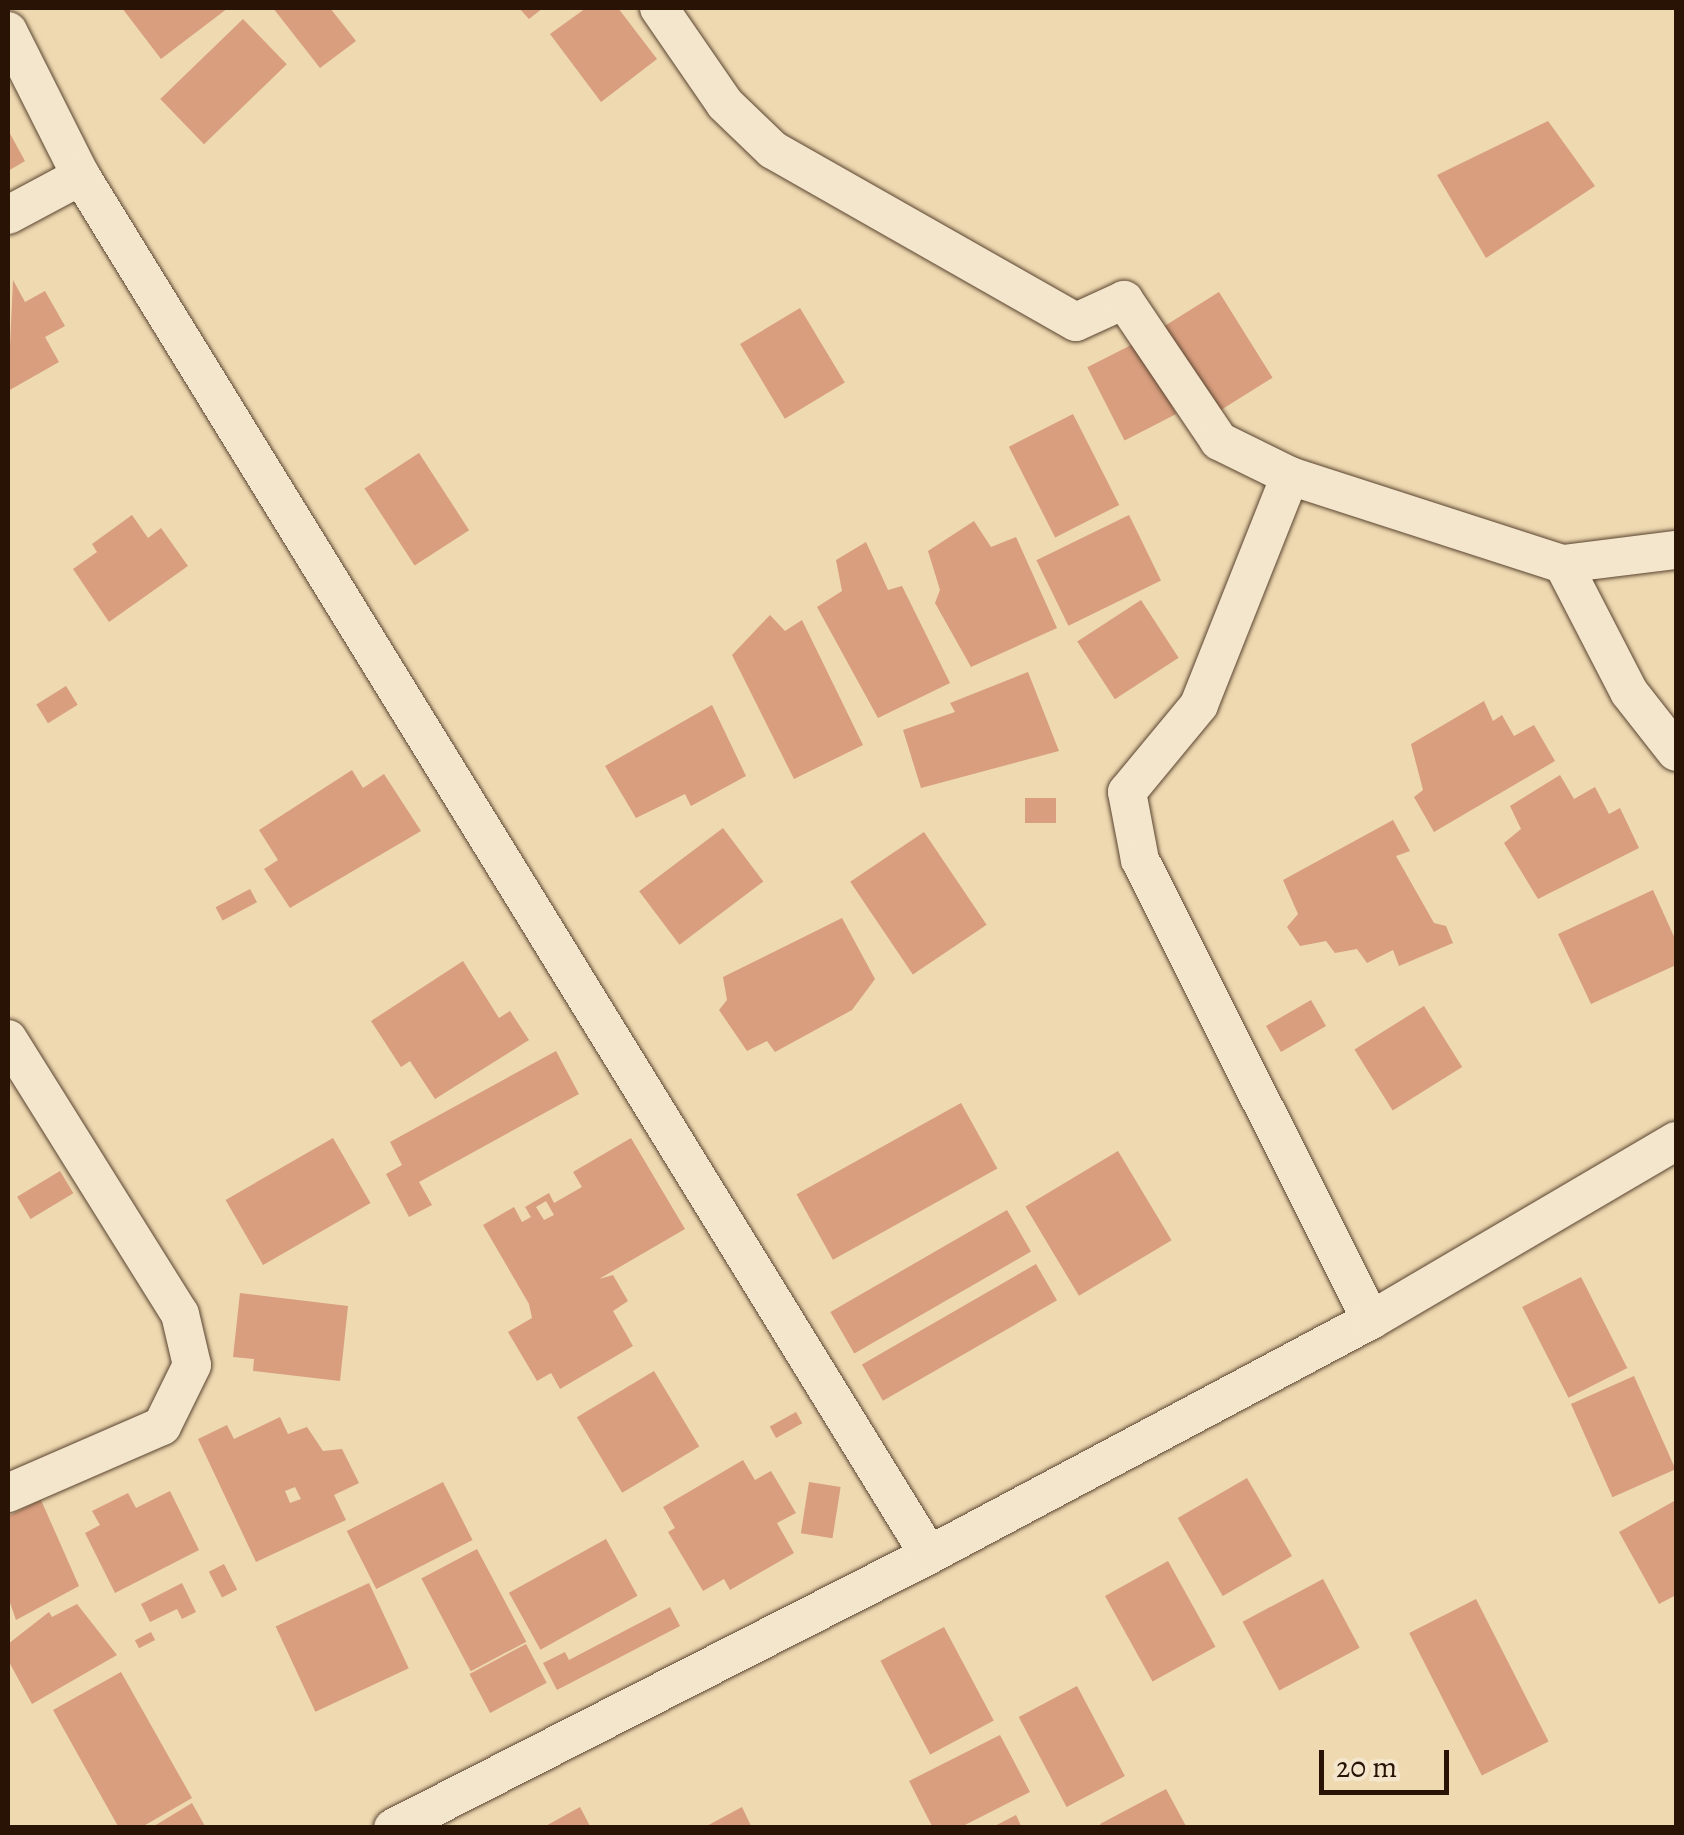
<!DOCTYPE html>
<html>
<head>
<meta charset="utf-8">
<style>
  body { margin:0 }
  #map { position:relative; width:1684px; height:1835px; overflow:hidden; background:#eed9b1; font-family:Alegreya,serif }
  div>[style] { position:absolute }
  .building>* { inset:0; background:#d89e7e; transform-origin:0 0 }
  .roads { filter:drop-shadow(0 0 2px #5a4430) drop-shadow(0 0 2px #5a4430) }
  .minor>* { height:38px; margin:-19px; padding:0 19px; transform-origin:19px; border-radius:19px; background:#f4e6cc }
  span { translate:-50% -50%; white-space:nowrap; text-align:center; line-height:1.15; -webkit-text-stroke:10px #f4e6cc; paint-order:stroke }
  .frame { position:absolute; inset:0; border:10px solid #281305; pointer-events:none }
  .scale { position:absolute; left:1319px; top:1750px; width:130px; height:45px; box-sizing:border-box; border:5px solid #281305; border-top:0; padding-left:12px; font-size:30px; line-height:35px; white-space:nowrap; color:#281305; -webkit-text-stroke:8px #f4e6cc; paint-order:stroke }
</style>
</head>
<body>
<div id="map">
  <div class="building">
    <i style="clip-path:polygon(122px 8px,228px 8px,161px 59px)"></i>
    <i style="clip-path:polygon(273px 8px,330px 8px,356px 41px,320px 68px)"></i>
    <i style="clip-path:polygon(519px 8px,543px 8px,529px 19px)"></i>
    <i style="clip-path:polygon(586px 8px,618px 8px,657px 59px,601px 102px,550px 34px)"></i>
    <i style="left:243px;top:19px;width:63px;height:115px;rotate:46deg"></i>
    <i style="clip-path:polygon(1548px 121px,1595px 186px,1486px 258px,1437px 175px)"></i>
    <i style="clip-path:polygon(8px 130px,25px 161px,8px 171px)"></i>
    <i style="clip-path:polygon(13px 280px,25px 302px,45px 291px,65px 326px,45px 337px,59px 362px,8px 391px)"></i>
    <i style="left:1219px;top:292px;width:101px;height:67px;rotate:58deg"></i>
    <i style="left:800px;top:308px;width:87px;height:70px;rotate:59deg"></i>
    <i style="left:1139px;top:341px;width:82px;height:58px;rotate:63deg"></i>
    <i style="left:1073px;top:414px;width:102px;height:72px;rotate:63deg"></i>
    <i style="left:419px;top:453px;width:92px;height:65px;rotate:57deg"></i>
    <i style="clip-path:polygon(132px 515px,148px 538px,161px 528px,188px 566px,109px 622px,73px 569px,97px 552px,92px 544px)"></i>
    <i style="left:1129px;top:515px;width:73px;height:103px;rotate:64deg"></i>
    <i style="clip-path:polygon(974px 521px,991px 547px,1016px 537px,1057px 628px,971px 667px,935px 603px,940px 590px,928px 551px)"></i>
    <i style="clip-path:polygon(866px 542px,888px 590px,902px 586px,950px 683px,878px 718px,817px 607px,842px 591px,836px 560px)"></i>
    <i style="left:1141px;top:600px;width:69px;height:76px;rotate:57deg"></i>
    <i style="clip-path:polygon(770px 615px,785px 631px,802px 620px,863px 745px,794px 779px,732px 655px)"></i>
    <i style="clip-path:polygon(1028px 672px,1059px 751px,921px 788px,903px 730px,955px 712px,950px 703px)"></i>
    <i style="left:66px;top:686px;width:22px;height:35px;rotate:58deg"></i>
    <i style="clip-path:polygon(1484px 701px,1493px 721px,1502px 715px,1514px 736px,1534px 725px,1555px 761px,1434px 832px,1414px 797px,1423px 790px,1411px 744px)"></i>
    <i style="clip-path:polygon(712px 705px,746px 776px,691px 806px,685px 794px,636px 818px,605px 766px)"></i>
    <i style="clip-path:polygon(352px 770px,363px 788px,384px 774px,421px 831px,290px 908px,264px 869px,278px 860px,259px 830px)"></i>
    <i style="clip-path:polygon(1560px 775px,1574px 799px,1595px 787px,1609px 814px,1620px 808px,1639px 848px,1538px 899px,1504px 843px,1521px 829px,1510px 806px)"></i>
    <i style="left:1025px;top:798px;width:31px;height:25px"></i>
    <i style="clip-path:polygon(1393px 820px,1410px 851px,1396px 856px,1434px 923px,1446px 926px,1453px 943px,1399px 966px,1393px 950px,1367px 963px,1357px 949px,1335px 953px,1326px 941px,1300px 946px,1287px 927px,1298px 914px,1283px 880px)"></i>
    <i style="left:723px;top:828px;width:67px;height:105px;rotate:53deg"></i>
    <i style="left:924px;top:832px;width:112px;height:89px;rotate:56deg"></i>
    <i style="left:250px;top:889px;width:15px;height:39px;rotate:62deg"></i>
    <i style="clip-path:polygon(1653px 890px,1676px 941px,1676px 965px,1591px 1004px,1558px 934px)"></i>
    <i style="clip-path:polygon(842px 918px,875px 979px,852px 1010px,775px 1052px,767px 1041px,747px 1051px,719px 1010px,727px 1000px,723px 977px)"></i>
    <i style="clip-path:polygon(463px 961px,499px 1018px,510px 1011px,529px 1040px,435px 1099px,410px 1061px,401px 1067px,371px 1021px)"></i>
    <i style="left:1311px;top:1000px;width:30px;height:52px;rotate:60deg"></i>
    <i style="left:1424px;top:1006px;width:72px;height:82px;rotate:58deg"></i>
    <i style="clip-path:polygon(556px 1051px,579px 1094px,419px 1182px,432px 1205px,409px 1217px,386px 1174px,402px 1165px,390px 1142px)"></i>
    <i style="left:961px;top:1103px;width:75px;height:188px;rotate:61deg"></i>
    <i style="left:333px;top:1138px;width:75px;height:124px;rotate:60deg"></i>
    <i style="clip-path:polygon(evenodd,631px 1138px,685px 1229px,599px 1279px,613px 1275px,628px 1301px,613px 1311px,633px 1346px,560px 1389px,551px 1373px,537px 1381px,508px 1332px,532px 1318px,529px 1304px,483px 1225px,514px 1207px,522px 1222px,531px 1217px,525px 1207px,549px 1193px,554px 1203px,582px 1187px,573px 1172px,631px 1138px,546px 1201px,554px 1215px,544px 1220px,536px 1207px,546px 1201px)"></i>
    <i style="left:1118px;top:1151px;width:104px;height:108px;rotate:59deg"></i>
    <i style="left:60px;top:1171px;width:26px;height:50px;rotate:59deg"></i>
    <i style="left:1007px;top:1210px;width:48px;height:204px;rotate:60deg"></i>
    <i style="left:1036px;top:1264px;width:42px;height:201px;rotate:60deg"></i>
    <i style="left:1581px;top:1277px;width:102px;height:66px;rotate:63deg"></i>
    <i style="clip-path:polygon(240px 1293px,348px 1306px,340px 1381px,253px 1371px,254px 1359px,233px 1357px)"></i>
    <i style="left:654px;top:1371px;width:88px;height:90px;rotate:59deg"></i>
    <i style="left:1634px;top:1376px;width:102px;height:69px;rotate:66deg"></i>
    <i style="left:796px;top:1412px;width:13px;height:30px;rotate:61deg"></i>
    <i style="clip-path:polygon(evenodd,280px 1417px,288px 1434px,307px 1427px,323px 1451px,342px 1449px,359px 1483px,334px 1495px,346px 1520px,256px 1562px,198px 1439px,227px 1425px,234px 1439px,280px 1417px,295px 1487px,301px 1499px,290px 1503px,285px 1491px,295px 1487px)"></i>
    <i style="clip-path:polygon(743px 1460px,755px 1480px,771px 1471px,796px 1513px,777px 1523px,794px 1553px,730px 1590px,724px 1579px,703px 1591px,668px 1532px,675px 1528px,663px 1507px)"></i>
    <i style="left:1247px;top:1478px;width:90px;height:80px;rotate:60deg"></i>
    <i style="left:443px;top:1482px;width:65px;height:108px;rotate:63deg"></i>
    <i style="left:809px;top:1482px;width:32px;height:52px;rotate:9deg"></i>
    <i style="clip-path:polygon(170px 1491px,199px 1550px,115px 1593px,85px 1533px,100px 1525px,92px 1511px,128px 1493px,136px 1508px)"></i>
    <i style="clip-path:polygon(41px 1500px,79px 1586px,16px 1620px,8px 1597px,8px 1516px)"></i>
    <i style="clip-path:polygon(1676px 1500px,1676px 1595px,1659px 1604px,1619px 1532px)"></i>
    <i style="left:606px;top:1539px;width:65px;height:111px;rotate:61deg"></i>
    <i style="left:477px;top:1549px;width:105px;height:63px;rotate:62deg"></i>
    <i style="left:1168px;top:1561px;width:98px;height:72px;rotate:61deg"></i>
    <i style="left:224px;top:1564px;width:29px;height:17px;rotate:63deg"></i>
    <i style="left:1323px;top:1579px;width:78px;height:91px;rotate:62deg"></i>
    <i style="clip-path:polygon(182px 1583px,196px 1612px,182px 1619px,177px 1609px,150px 1622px,141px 1604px)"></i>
    <i style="left:369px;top:1583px;width:94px;height:103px;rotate:65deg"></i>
    <i style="left:1476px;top:1599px;width:160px;height:75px;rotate:63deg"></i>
    <i style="clip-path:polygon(77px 1604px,117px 1655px,32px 1704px,8px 1660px,8px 1644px,49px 1612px,52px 1617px)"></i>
    <i style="clip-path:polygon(670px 1607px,680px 1626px,557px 1690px,543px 1663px,565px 1652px,569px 1660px)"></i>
    <i style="left:944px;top:1627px;width:106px;height:72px;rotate:62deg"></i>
    <i style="left:151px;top:1632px;width:9px;height:18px;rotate:63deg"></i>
    <i style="left:526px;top:1644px;width:44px;height:64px;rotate:62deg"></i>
    <i style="clip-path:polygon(121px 1672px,192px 1798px,140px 1828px,119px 1828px,53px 1710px)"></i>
    <i style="left:1077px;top:1686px;width:102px;height:66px;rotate:62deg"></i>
    <i style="clip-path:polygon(1000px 1735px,1030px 1792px,959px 1828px,933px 1828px,909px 1781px)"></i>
    <i style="clip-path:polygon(1166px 1789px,1187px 1828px,1102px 1828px,1100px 1824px)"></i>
    <i style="clip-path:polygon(192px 1803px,206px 1828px,151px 1828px)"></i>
    <i style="clip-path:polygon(580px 1807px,591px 1828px,542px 1828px)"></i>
    <i style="clip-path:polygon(742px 1807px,752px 1828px,703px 1828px)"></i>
    <i style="clip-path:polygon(1016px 1815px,1022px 1828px,991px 1828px)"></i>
  </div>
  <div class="roads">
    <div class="minor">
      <i style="left:659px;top:8px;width:116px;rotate:55.5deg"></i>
      <i style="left:725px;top:104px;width:66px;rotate:43.8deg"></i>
      <i style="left:773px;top:150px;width:348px;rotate:29.6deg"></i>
      <i style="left:1076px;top:322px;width:53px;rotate:-24.6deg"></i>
      <i style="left:1124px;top:300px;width:170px;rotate:56deg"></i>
      <i style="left:1219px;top:441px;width:79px;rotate:26.2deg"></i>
      <i style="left:1290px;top:476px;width:287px;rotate:17.9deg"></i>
      <i style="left:1563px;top:564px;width:114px;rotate:-7.1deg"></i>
      <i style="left:8px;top:31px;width:162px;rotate:63.3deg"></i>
      <i style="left:81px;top:176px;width:1619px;rotate:58.41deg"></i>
      <i style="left:8px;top:215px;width:83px;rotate:-28.1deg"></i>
      <i style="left:1290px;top:476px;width:246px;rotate:111.7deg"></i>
      <i style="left:1199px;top:705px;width:113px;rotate:129.6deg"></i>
      <i style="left:1127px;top:792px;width:69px;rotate:79.2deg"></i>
      <i style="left:1140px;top:860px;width:515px;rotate:63.34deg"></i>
      <i style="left:1563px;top:564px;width:144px;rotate:62.7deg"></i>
      <i style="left:1629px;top:692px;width:76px;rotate:51.9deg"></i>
      <i style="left:8px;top:1039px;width:324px;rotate:58deg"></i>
      <i style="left:180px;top:1314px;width:52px;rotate:76.8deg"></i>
      <i style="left:192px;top:1365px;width:68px;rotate:116.2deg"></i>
      <i style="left:162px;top:1426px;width:168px;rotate:156.5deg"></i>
      <i style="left:393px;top:1828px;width:602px;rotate:-26.99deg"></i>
      <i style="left:929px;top:1555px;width:501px;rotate:-28deg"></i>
      <i style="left:1371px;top:1320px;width:354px;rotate:-30.4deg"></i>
    </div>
  </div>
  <div class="frame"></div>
  <div class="scale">20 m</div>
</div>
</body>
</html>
